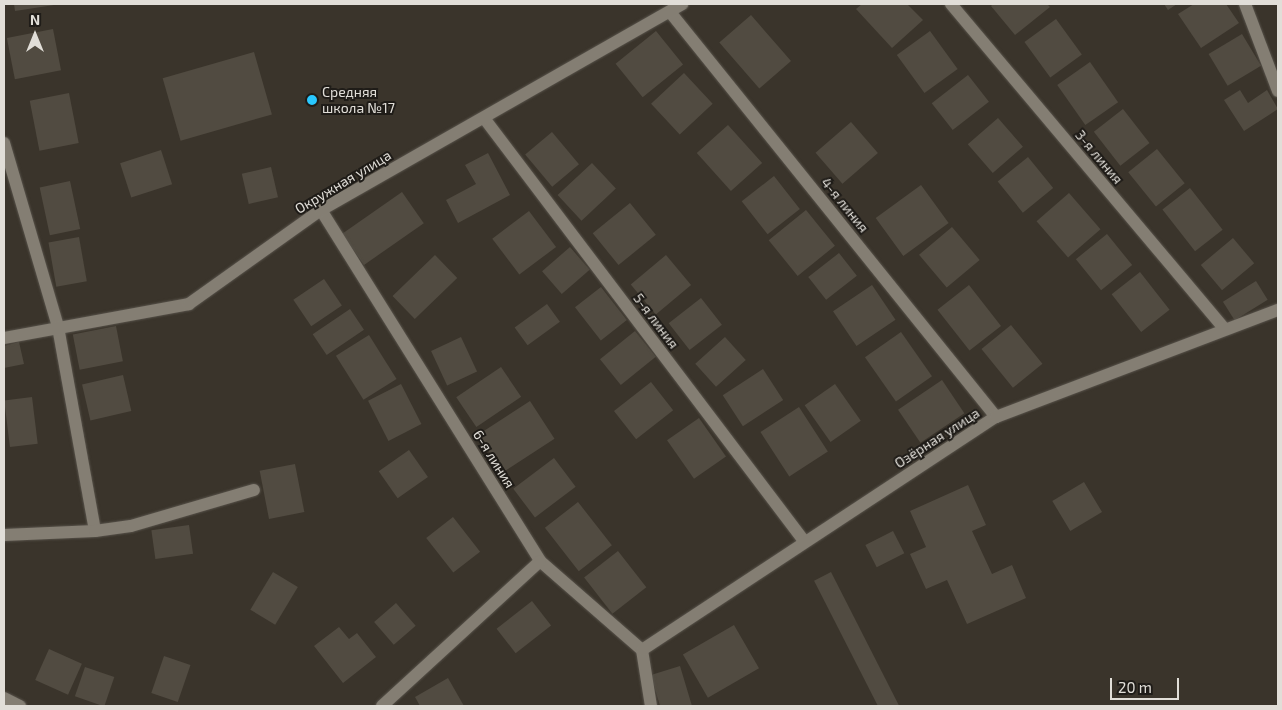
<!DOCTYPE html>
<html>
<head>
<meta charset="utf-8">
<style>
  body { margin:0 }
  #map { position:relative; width:1282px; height:710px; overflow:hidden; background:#3a342b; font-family:"Exo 2",sans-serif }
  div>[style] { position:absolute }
  .building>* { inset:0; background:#514b41; transform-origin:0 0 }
  .roads { filter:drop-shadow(0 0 1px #57524a) drop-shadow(0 0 1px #57524a) }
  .street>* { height:12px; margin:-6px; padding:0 6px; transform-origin:6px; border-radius:6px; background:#847e73 }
  .dots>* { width:14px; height:14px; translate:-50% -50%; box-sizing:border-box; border:2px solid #1f1c18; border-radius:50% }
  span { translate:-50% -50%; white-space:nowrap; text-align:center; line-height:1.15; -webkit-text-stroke:4px #1f1c18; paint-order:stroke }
  .poi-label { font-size:14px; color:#e1ded8 }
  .left { translate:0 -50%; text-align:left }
  .street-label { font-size:14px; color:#e1ded8 }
  .frame { position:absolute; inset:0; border:5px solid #e1ded8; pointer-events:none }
  .north { position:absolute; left:10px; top:10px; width:50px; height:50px; -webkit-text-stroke:4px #1f1c18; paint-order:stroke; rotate:0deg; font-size:14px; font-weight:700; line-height:20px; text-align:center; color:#e1ded8 }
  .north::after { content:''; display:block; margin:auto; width:18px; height:22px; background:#e1ded8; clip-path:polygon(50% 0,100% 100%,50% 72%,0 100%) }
  .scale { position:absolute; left:1110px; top:678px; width:69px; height:22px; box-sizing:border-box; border:2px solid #e1ded8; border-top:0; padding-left:6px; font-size:15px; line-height:18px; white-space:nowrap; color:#e1ded8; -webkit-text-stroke:4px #1f1c18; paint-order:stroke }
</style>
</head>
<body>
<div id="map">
  <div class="building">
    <i style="clip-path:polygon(14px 4px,54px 4px,54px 5px,15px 11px)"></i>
    <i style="clip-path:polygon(862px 4px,907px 4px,923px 20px,892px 48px,856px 9px)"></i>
    <i style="clip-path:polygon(993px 4px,1047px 4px,1050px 7px,1015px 35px,991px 6px)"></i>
    <i style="clip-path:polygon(1164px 4px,1177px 4px,1168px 10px)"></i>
    <i style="clip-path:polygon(1194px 4px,1226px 4px,1239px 23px,1201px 48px,1178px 14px)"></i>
    <i style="left:751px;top:15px;width:61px;height:42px;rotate:49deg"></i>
    <i style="left:1056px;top:19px;width:44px;height:39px;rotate:54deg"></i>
    <i style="left:53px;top:29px;width:42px;height:47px;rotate:79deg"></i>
    <i style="left:656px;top:31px;width:43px;height:52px;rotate:51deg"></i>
    <i style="left:930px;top:31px;width:47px;height:41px;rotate:54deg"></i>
    <i style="left:1242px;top:34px;width:37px;height:39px;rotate:59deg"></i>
    <i style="left:254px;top:52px;width:65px;height:95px;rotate:74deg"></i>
    <i style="left:1090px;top:62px;width:49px;height:40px;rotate:55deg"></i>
    <i style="left:684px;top:73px;width:42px;height:45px;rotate:47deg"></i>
    <i style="left:968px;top:75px;width:34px;height:46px;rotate:52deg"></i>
    <i style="clip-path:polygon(1240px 90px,1248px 103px,1267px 90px,1278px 109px,1244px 131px,1224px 100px)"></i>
    <i style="left:69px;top:93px;width:51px;height:40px;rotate:79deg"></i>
    <i style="left:1123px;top:109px;width:43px;height:37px;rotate:52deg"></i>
    <i style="left:998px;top:118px;width:38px;height:40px;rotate:49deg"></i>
    <i style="left:851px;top:122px;width:41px;height:47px;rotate:49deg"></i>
    <i style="left:728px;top:125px;width:51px;height:42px;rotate:48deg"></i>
    <i style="left:552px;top:132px;width:42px;height:35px;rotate:50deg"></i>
    <i style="left:1157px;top:149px;width:44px;height:37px;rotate:51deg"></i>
    <i style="left:161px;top:150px;width:36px;height:43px;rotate:72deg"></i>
    <i style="clip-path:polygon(488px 153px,510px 195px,458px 223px,446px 200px,476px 184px,465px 165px)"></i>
    <i style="left:1028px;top:157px;width:40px;height:39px;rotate:51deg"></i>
    <i style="left:592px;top:163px;width:35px;height:47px;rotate:47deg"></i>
    <i style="left:271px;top:167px;width:31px;height:30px;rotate:77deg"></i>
    <i style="left:774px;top:176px;width:42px;height:41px;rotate:52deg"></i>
    <i style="left:70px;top:181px;width:49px;height:31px;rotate:78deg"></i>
    <i style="left:921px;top:185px;width:47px;height:56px;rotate:54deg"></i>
    <i style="left:1190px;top:188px;width:53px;height:35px;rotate:52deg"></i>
    <i style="left:402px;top:192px;width:38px;height:73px;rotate:55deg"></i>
    <i style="left:1069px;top:193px;width:48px;height:43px;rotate:49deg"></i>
    <i style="left:630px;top:203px;width:41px;height:48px;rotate:51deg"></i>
    <i style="left:806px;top:210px;width:46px;height:48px;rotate:51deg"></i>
    <i style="left:529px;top:211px;width:45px;height:46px;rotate:53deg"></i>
    <i style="left:952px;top:227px;width:43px;height:43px;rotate:50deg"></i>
    <i style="left:1107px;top:234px;width:40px;height:40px;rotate:51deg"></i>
    <i style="left:79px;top:237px;width:45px;height:31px;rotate:80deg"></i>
    <i style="left:1233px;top:238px;width:33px;height:42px;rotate:50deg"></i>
    <i style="left:570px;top:247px;width:30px;height:37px;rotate:49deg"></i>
    <i style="left:839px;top:253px;width:29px;height:39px;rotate:52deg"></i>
    <i style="left:435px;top:255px;width:32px;height:59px;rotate:46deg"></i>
    <i style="left:666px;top:255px;width:39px;height:46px;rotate:50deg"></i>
    <i style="left:1140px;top:272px;width:48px;height:36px;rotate:52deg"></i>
    <i style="left:324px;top:279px;width:32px;height:37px;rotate:56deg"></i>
    <i style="left:1256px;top:281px;width:22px;height:39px;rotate:58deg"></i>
    <i style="left:872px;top:285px;width:42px;height:47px;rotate:56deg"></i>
    <i style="left:969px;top:285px;width:52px;height:40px;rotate:52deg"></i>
    <i style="left:601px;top:287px;width:42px;height:33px;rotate:52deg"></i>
    <i style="left:701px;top:298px;width:34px;height:41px;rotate:52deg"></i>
    <i style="left:547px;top:304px;width:22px;height:40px;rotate:54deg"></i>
    <i style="left:350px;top:309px;width:25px;height:45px;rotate:56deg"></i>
    <i style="left:1011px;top:325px;width:50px;height:38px;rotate:51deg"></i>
    <i style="left:116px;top:326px;width:36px;height:44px;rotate:79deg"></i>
    <i style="left:635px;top:331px;width:33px;height:45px;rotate:51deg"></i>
    <i style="left:901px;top:332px;width:54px;height:44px;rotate:55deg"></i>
    <i style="left:369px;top:335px;width:52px;height:39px;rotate:58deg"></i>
    <i style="left:461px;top:337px;width:38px;height:33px;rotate:65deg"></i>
    <i style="left:725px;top:337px;width:31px;height:40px;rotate:48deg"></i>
    <i style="clip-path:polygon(19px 342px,24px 364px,4px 368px,4px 346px)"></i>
    <i style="left:501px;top:367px;width:36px;height:54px;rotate:56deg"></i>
    <i style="left:763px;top:369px;width:37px;height:48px;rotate:57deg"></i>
    <i style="left:123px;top:375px;width:37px;height:42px;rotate:77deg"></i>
    <i style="left:942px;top:380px;width:40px;height:53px;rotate:56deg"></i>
    <i style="left:651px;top:382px;width:36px;height:47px;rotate:52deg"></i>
    <i style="left:401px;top:384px;width:45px;height:37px;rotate:63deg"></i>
    <i style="left:835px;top:384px;width:45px;height:37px;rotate:55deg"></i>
    <i style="left:32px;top:397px;width:47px;height:28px;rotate:83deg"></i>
    <i style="left:530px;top:401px;width:45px;height:62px;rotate:57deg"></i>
    <i style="left:799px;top:407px;width:53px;height:46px;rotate:57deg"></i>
    <i style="left:699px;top:418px;width:47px;height:39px;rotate:55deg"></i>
    <i style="left:409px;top:450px;width:33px;height:37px;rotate:55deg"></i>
    <i style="left:554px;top:458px;width:36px;height:51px;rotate:53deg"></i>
    <i style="left:295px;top:464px;width:49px;height:36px;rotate:79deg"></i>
    <i style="left:1084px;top:482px;width:35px;height:37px;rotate:59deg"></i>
    <i style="clip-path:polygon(968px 485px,986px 525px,972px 531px,992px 574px,1012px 565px,1026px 598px,967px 624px,947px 580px,926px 589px,910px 554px,926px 547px,910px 511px)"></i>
    <i style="left:578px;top:502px;width:55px;height:42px;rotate:52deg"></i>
    <i style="left:453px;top:517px;width:44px;height:34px;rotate:52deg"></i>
    <i style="left:189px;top:525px;width:29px;height:38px;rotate:82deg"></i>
    <i style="left:893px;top:531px;width:25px;height:31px;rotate:63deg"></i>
    <i style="left:618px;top:551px;width:46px;height:43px;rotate:52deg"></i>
    <i style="left:273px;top:572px;width:29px;height:44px;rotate:31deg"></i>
    <i style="left:831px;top:572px;width:150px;height:19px;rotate:63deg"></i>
    <i style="left:532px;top:601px;width:31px;height:45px;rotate:52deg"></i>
    <i style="left:396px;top:603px;width:30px;height:29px;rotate:49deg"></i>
    <i style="left:734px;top:625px;width:50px;height:59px;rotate:60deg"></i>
    <i style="clip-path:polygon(339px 627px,349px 639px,357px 633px,376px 657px,343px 683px,314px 646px)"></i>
    <i style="left:49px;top:649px;width:36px;height:34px;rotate:24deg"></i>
    <i style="left:164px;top:656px;width:28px;height:39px;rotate:19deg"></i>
    <i style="clip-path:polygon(680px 666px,692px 706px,660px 706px,651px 675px)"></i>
    <i style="left:85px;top:667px;width:31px;height:31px;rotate:19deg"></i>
    <i style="clip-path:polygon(448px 678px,464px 706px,420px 706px,415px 697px)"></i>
  </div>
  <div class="roads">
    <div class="street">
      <i style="left:951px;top:4px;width:425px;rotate:49.9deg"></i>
      <i style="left:1245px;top:4px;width:93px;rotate:69.2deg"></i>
      <i style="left:670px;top:12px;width:520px;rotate:51.17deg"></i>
      <i style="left:484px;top:118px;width:530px;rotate:52.89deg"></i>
      <i style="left:4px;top:143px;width:192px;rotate:73.6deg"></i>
      <i style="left:58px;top:327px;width:207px;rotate:79.7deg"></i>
      <i style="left:321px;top:210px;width:414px;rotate:58deg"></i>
      <i style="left:540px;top:561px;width:135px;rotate:41.1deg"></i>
      <i style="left:642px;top:650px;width:57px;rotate:80.9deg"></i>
      <i style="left:4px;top:338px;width:188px;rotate:-10.4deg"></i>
      <i style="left:189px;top:304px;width:162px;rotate:-35.5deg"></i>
      <i style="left:321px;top:210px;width:416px;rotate:-29.7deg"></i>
      <i style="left:4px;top:535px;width:91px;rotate:-2.5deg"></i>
      <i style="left:95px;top:531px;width:36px;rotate:-8deg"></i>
      <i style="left:131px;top:526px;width:128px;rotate:-16.3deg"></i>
      <i style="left:642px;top:650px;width:424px;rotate:-33.4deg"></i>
      <i style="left:996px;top:417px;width:302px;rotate:-20.8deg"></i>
      <i style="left:4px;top:698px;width:18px;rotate:27deg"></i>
      <i style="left:382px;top:706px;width:214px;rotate:-42.5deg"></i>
    </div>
  </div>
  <div class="dots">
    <i style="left:312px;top:100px;background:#29c8ff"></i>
  </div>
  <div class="poi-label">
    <span class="left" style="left:322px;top:100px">Средняя<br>школа №17</span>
  </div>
  <div class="street-label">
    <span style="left:1099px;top:157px;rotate:50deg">3-я линия</span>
    <span style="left:343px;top:182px;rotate:-31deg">Окружная улица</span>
    <span style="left:845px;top:205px;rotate:51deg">4-я линия</span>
    <span style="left:656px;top:321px;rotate:53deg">5-я линия</span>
    <span style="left:937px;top:438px;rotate:-33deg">Озёрная улица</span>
    <span style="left:494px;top:459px;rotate:58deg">6-я линия</span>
  </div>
  <div class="frame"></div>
  <div class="north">N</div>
  <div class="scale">20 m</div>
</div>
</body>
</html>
